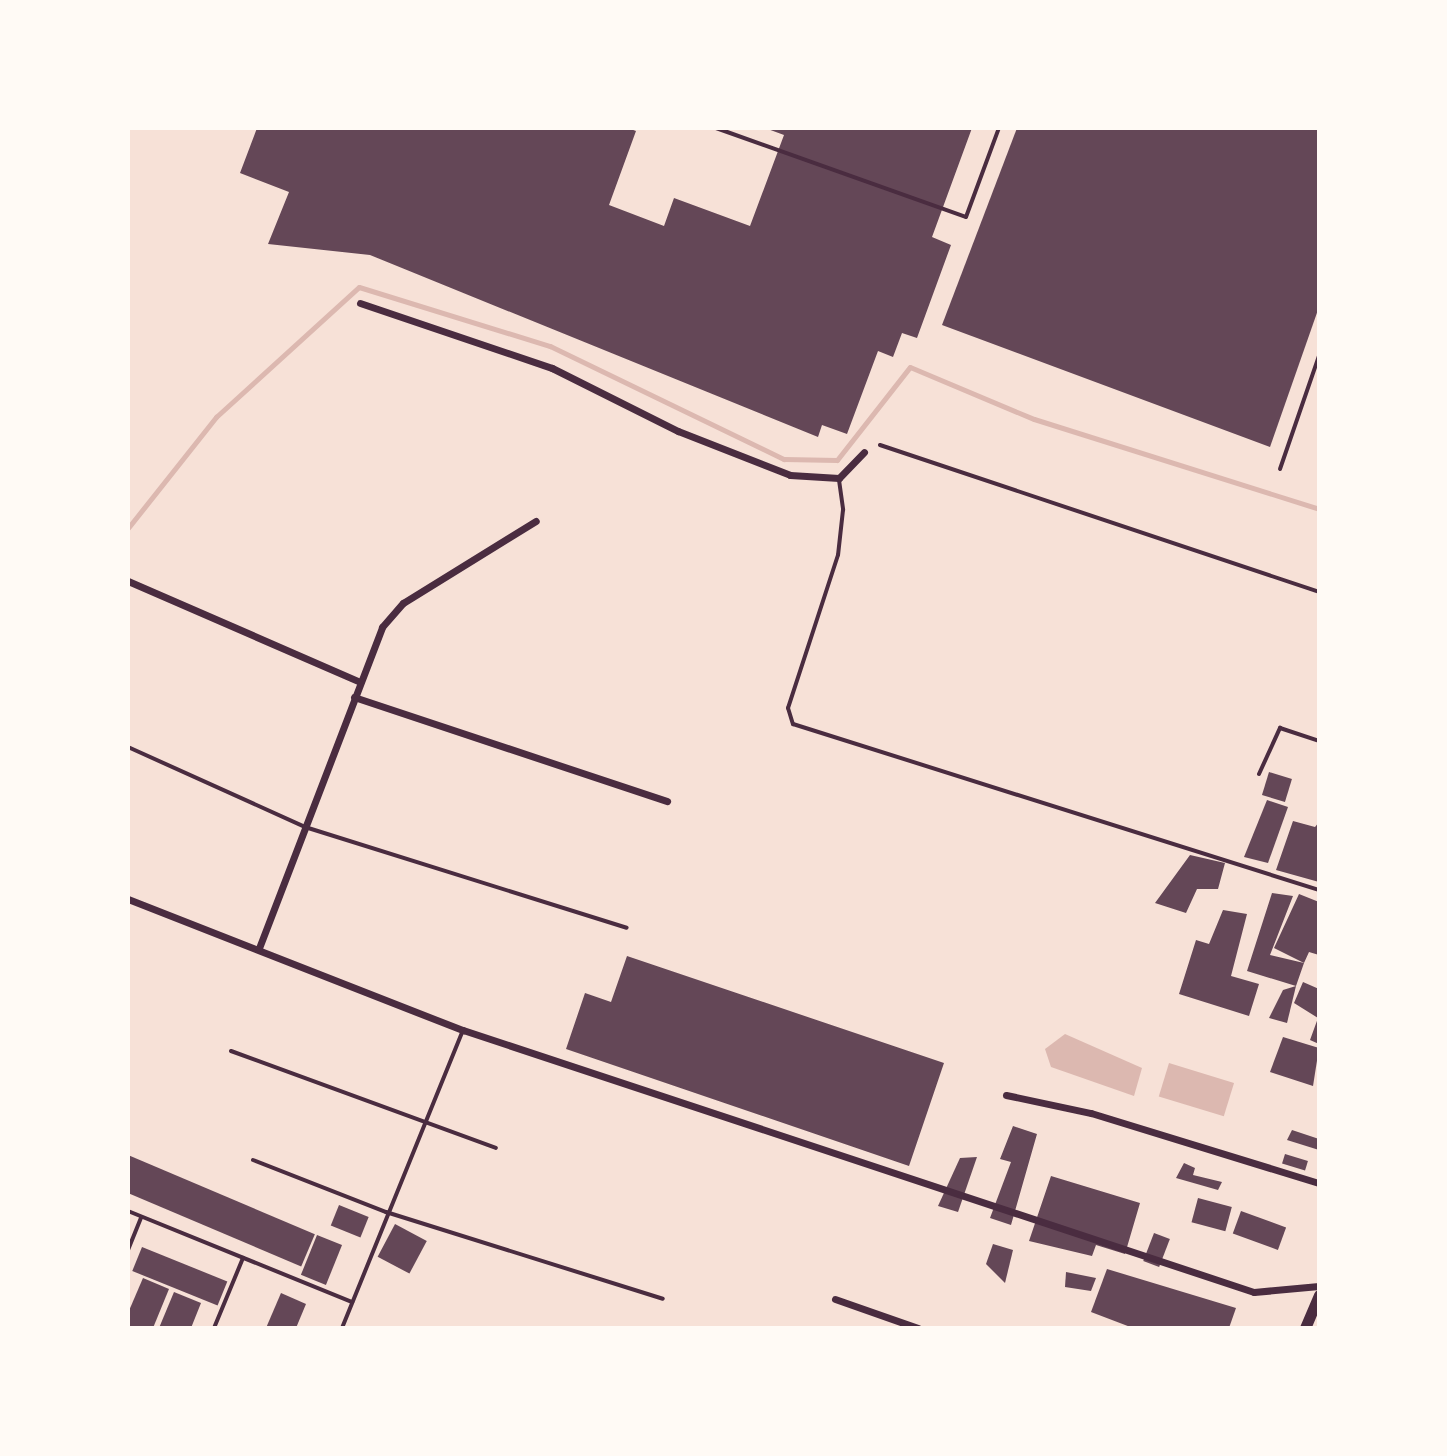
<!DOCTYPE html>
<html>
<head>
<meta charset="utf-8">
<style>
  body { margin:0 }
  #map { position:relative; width:1447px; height:1456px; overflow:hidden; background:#f7e1d7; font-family:Inter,sans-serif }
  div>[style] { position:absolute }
  .water>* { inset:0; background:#dcb8b0; transform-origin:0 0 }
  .stream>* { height:5px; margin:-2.5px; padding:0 2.5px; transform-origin:2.5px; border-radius:2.5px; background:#dcb8b0 }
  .building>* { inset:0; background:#644757; transform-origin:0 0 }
  .service>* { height:4px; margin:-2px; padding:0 2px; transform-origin:2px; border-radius:2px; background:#4a2c40 }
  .minor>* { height:7px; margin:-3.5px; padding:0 3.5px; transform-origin:3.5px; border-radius:3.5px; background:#4a2c40 }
  .primary>* { height:11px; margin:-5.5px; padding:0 5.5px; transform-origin:5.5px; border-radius:5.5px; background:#4a2c40 }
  span { translate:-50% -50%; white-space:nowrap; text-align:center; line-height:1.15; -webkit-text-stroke:7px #fffaf5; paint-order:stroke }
  .frame { position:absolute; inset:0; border:130px solid #fffaf5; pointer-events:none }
</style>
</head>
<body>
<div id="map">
  <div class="water">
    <i style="clip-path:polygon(1065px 1034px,1142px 1068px,1134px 1096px,1051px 1067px,1045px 1049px)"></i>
    <i style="left:1169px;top:1063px;width:68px;height:35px;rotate:17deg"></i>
  </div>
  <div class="stream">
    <i style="left:128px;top:528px;width:142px;rotate:-51.6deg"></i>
    <i style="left:216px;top:417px;width:193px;rotate:-42.3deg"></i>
    <i style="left:359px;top:287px;width:200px;rotate:17.2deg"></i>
    <i style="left:550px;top:346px;width:260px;rotate:25.8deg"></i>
    <i style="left:784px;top:459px;width:53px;rotate:1.1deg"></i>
    <i style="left:837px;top:460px;width:118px;rotate:-51.9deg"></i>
    <i style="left:910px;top:367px;width:134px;rotate:22.8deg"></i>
    <i style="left:1034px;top:419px;width:299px;rotate:17.5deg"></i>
  </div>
  <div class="building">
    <i style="clip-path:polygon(257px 128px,628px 128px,636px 131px,609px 205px,664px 226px,674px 198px,750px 226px,784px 135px,765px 128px,972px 128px,932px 237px,951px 245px,917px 338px,902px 333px,893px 357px,878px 351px,847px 434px,822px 425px,818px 437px,370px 255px,268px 244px,289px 192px,240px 173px)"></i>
    <i style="clip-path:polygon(1017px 128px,1319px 128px,1319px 307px,1270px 447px,942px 325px)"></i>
    <i style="left:1269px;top:772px;width:24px;height:24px;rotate:17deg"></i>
    <i style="clip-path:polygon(1267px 800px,1288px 807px,1268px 863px,1244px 857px)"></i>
    <i style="clip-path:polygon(1293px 821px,1315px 827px,1319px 822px,1319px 882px,1276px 870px)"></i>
    <i style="clip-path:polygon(1190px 855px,1225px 863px,1218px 889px,1197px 889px,1186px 913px,1155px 903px)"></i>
    <i style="clip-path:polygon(1272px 893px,1293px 896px,1270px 955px,1304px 963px,1296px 986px,1247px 971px)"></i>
    <i style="clip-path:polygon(1299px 894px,1319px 902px,1319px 955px,1309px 952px,1304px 963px,1274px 948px)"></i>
    <i style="clip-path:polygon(1223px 910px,1247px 914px,1231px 976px,1259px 984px,1249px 1016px,1179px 994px,1196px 940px,1209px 944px)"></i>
    <i style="clip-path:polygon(627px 956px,944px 1063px,909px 1166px,566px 1049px,585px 993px,611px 1002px)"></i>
    <i style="clip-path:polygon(1303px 982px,1319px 989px,1319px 1044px,1310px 1040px,1318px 1018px,1294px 1003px)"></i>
    <i style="clip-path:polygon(1296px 986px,1287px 1023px,1269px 1018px,1283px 990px)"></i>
    <i style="clip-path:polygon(1283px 1037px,1319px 1048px,1313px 1086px,1270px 1072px)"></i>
    <i style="clip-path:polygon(1013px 1126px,1037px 1134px,1011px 1225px,990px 1218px,1011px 1162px,1000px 1159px)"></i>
    <i style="clip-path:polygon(1292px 1130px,1319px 1139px,1319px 1150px,1287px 1140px)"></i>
    <i style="left:1285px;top:1154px;width:24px;height:10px;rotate:17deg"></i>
    <i style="left:128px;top:1155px;width:203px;height:35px;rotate:23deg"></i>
    <i style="clip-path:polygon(977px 1157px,958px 1212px,938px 1206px,960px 1158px)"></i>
    <i style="clip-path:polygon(1184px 1163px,1195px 1168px,1193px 1175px,1222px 1182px,1218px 1190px,1176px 1178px)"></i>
    <i style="clip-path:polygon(1051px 1176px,1140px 1203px,1125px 1254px,1096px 1245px,1092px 1256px,1029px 1241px)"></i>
    <i style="left:1198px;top:1198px;width:35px;height:25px;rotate:15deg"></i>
    <i style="left:339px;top:1205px;width:32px;height:22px;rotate:22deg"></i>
    <i style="left:1241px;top:1211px;width:48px;height:24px;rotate:20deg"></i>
    <i style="left:395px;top:1224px;width:36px;height:37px;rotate:28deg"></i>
    <i style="left:1154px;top:1233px;width:17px;height:30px;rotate:21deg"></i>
    <i style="left:317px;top:1235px;width:27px;height:43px;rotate:22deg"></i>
    <i style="clip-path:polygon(993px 1244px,1013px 1250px,1005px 1283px,986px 1264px)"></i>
    <i style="left:142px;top:1247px;width:92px;height:26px;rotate:22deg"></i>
    <i style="clip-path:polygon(1107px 1269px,1236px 1308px,1229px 1328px,1133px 1328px,1091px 1312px)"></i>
    <i style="clip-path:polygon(1066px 1272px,1096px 1278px,1091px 1291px,1065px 1287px)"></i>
    <i style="clip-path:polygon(143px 1278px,169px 1289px,153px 1328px,128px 1328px,128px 1313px)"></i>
    <i style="clip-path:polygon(174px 1292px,201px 1303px,191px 1328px,159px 1328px)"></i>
    <i style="clip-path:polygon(281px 1293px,306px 1304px,296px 1328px,266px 1328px)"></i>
  </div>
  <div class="service">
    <i style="left:716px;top:128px;width:265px;rotate:19.6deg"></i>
    <i style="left:966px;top:217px;width:95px;rotate:-69.7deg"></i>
    <i style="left:880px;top:445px;width:463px;rotate:18.5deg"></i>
    <i style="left:1280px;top:469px;width:120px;rotate:-71deg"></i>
    <i style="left:839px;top:480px;width:30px;rotate:82deg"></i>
    <i style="left:843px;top:510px;width:45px;rotate:96.3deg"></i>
    <i style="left:838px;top:555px;width:161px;rotate:108.1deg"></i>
    <i style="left:788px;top:708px;width:17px;rotate:73deg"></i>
    <i style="left:793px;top:724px;width:552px;rotate:17.52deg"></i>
    <i style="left:128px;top:747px;width:194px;rotate:24.3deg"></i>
    <i style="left:305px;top:827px;width:337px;rotate:17.4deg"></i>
    <i style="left:1259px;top:774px;width:51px;rotate:-65.5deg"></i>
    <i style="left:1280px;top:728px;width:41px;rotate:18.4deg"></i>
    <i style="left:231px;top:1051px;width:282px;rotate:20.1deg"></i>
    <i style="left:253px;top:1160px;width:143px;rotate:21.4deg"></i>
    <i style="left:386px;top:1212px;width:290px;rotate:17.4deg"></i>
    <i style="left:128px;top:1211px;width:242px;rotate:22.1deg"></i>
    <i style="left:128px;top:1250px;width:35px;rotate:-68deg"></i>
    <i style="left:214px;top:1328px;width:76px;rotate:-67.5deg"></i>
    <i style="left:342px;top:1328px;width:322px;rotate:-67.9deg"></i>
  </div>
  <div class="minor">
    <i style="left:360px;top:303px;width:203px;rotate:18.7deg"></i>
    <i style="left:552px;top:368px;width:141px;rotate:26.6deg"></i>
    <i style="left:678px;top:431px;width:120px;rotate:21.4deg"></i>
    <i style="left:790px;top:475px;width:49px;rotate:3.5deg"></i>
    <i style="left:839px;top:478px;width:36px;rotate:-46deg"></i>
    <i style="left:128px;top:581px;width:251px;rotate:23.5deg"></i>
    <i style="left:354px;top:697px;width:330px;rotate:18.4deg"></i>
    <i style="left:128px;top:899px;width:360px;rotate:21.4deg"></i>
    <i style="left:463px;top:1030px;width:833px;rotate:18.33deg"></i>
    <i style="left:1254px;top:1292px;width:65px;rotate:-5.3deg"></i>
    <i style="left:259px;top:948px;width:344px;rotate:-69deg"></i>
    <i style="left:382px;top:627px;width:32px;rotate:-49deg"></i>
    <i style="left:403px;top:603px;width:156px;rotate:-31.7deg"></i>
    <i style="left:1006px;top:1095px;width:87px;rotate:12deg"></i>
    <i style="left:1091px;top:1113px;width:239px;rotate:17.1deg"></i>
    <i style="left:835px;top:1299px;width:88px;rotate:19.3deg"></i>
  </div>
  <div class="primary">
    <i style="left:1305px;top:1328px;width:36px;rotate:-67deg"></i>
  </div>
  <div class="frame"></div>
</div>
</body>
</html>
